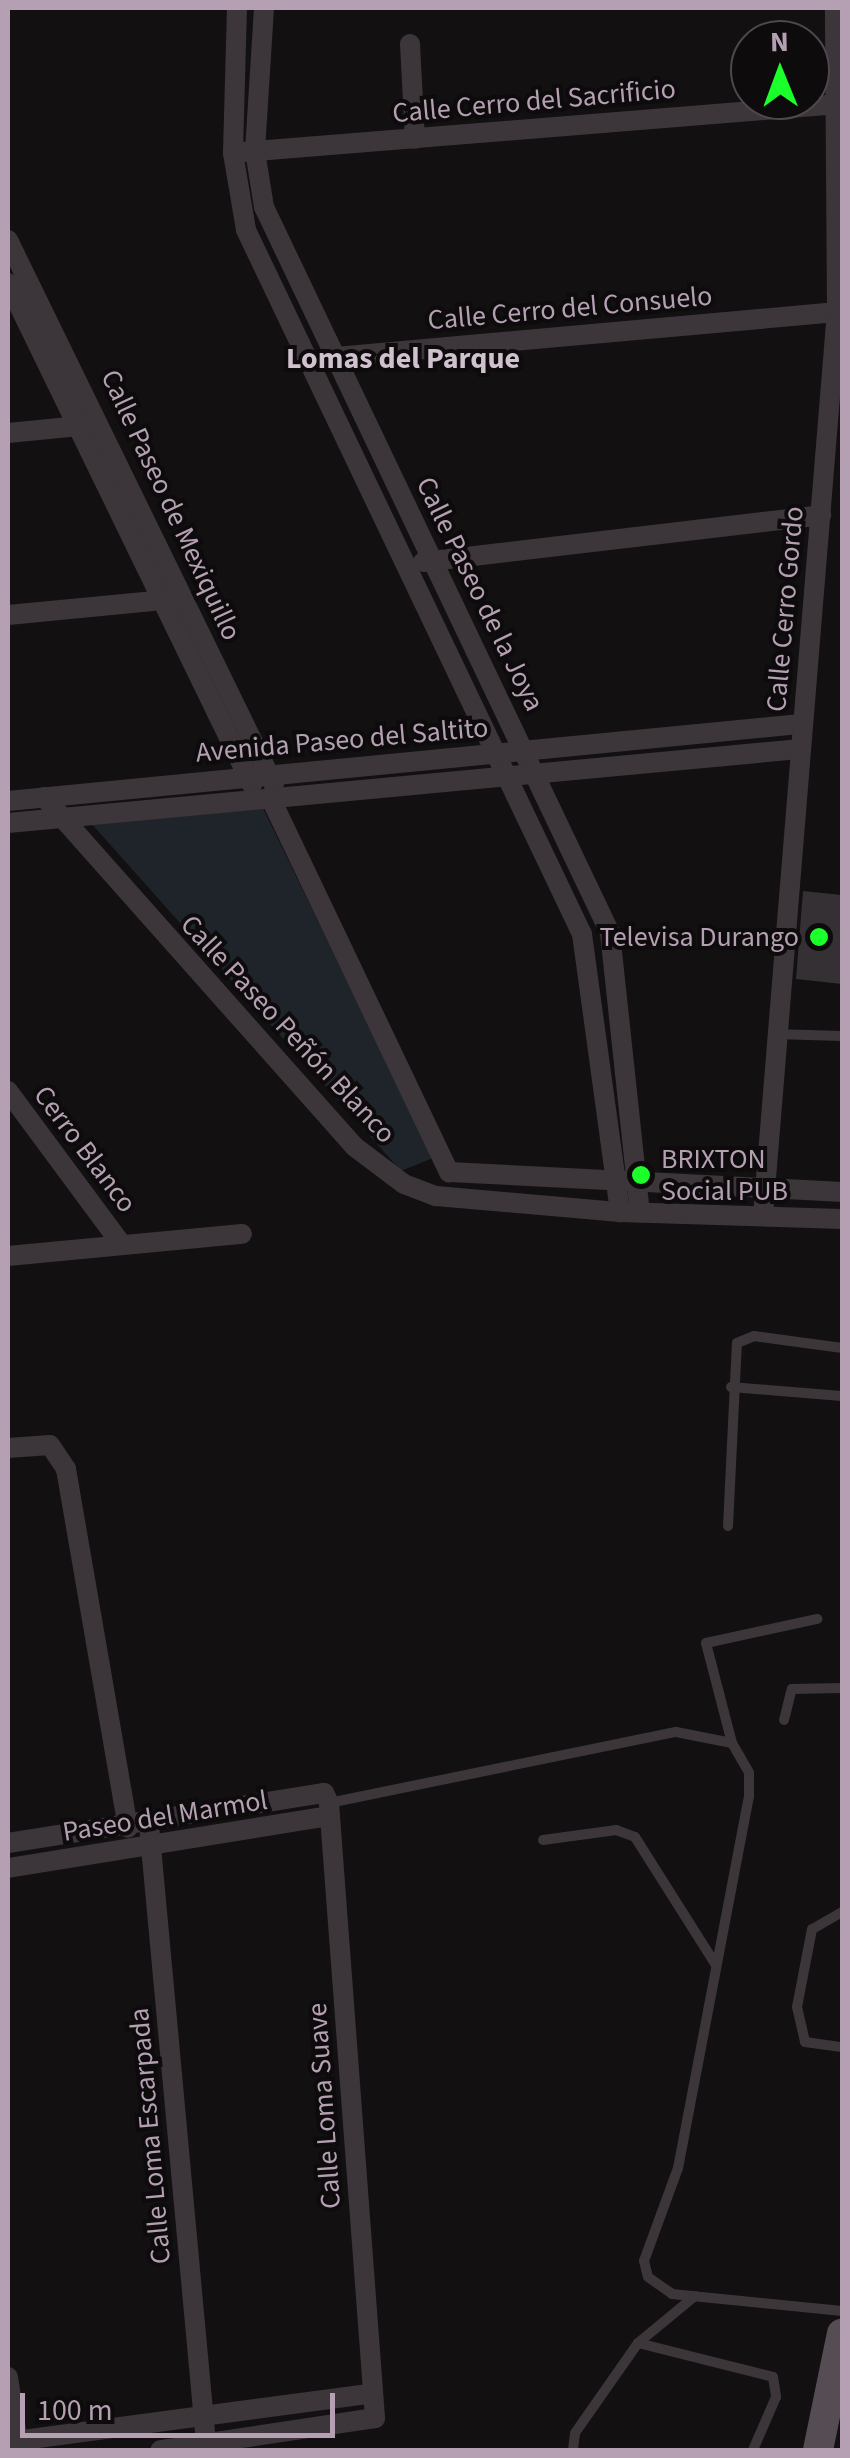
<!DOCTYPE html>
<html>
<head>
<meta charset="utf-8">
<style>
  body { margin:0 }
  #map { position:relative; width:850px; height:2458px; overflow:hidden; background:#121011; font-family:"Source Sans 3",sans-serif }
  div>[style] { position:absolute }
  .green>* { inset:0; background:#1f242a }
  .building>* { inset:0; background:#343033 }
  .service>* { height:10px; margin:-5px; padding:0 5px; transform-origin:5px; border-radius:5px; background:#3c353a }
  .minor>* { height:20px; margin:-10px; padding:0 10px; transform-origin:10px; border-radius:10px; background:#3c353a }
  .primary>* { height:30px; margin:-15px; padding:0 15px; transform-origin:15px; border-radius:15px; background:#564c54 }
  .dots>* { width:28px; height:28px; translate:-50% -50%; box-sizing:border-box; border:5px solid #0d0b0c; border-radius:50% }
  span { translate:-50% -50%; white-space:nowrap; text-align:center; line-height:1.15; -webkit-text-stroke:8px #0d0b0c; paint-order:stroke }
  .street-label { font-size:28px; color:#b4a0b2 }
  .poi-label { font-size:28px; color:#b4a0b2 }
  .right { translate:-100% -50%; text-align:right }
  .left { translate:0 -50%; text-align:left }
  .neighbourhood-label { font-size:30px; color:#d0c1ce; font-weight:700 }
  .frame { position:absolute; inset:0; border:10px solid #b4a0b2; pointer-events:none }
  .north { position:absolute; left:730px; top:20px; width:100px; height:100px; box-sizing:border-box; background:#0d0b0c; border:2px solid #50474e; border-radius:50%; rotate:359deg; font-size:28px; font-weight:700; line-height:40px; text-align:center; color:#b4a0b2 }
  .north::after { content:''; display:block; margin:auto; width:35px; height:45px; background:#1bff2a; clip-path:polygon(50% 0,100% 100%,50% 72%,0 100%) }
  .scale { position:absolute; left:20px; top:2393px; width:315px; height:45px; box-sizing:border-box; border:5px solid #b4a0b2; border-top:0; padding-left:12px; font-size:30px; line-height:35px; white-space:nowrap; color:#b4a0b2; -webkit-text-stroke:8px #0d0b0c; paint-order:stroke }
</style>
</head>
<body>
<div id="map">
  <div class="green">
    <i style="clip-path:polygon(261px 804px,433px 1158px,401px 1171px,90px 822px)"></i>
  </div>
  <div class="building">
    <i style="clip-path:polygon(803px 891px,842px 895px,842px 984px,796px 979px)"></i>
  </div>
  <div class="service">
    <i style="left:775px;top:1034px;width:67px;rotate:1.7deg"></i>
    <i style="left:731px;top:1387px;width:111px;rotate:4.6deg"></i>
    <i style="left:728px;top:1526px;width:183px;rotate:-87.2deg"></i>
    <i style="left:737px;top:1343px;width:18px;rotate:-22deg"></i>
    <i style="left:754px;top:1336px;width:89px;rotate:7.8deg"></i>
    <i style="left:784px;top:1720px;width:32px;rotate:-76deg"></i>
    <i style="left:792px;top:1689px;width:50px;rotate:-1.1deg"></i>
    <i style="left:732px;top:1743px;width:103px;rotate:-104.6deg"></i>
    <i style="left:706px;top:1643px;width:114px;rotate:-12.2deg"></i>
    <i style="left:329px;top:1803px;width:354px;rotate:-11.6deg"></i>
    <i style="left:676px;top:1732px;width:57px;rotate:11.1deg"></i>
    <i style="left:732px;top:1743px;width:34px;rotate:60deg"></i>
    <i style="left:749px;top:1773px;width:23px;rotate:90deg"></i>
    <i style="left:749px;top:1796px;width:379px;rotate:100.8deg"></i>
    <i style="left:678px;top:2168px;width:99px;rotate:110.1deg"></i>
    <i style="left:644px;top:2261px;width:16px;rotate:76deg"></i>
    <i style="left:648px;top:2277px;width:29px;rotate:35deg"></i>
    <i style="left:672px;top:2294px;width:171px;rotate:5.7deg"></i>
    <i style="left:543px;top:1840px;width:74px;rotate:-7.8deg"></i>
    <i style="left:616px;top:1830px;width:20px;rotate:20deg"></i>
    <i style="left:635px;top:1837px;width:151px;rotate:57.7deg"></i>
    <i style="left:842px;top:1912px;width:34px;rotate:150deg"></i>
    <i style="left:812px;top:1929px;width:79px;rotate:100.9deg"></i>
    <i style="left:797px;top:2007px;width:36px;rotate:77deg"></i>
    <i style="left:805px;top:2042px;width:37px;rotate:8deg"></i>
    <i style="left:638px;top:2343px;width:139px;rotate:14.1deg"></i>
    <i style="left:773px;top:2377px;width:20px;rotate:81deg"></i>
    <i style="left:776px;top:2397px;width:58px;rotate:113.5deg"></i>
    <i style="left:573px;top:2450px;width:17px;rotate:-83deg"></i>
    <i style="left:575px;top:2433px;width:110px;rotate:-55deg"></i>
    <i style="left:638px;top:2343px;width:74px;rotate:-39.5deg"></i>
  </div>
  <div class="minor">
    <i style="left:237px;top:8px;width:145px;rotate:91.6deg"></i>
    <i style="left:233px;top:153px;width:78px;rotate:80.4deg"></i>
    <i style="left:246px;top:230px;width:780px;rotate:64.49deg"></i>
    <i style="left:582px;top:934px;width:281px;rotate:82.2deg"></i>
    <i style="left:264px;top:8px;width:143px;rotate:93.6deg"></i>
    <i style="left:255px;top:151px;width:57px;rotate:80.9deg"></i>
    <i style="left:264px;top:207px;width:804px;rotate:64.52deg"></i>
    <i style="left:610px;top:933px;width:281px;rotate:83.9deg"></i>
    <i style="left:410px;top:44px;width:95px;rotate:87deg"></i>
    <i style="left:243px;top:152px;width:598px;rotate:-4.6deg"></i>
    <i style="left:8px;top:240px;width:606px;rotate:63.98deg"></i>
    <i style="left:8px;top:283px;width:558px;rotate:64.08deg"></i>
    <i style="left:325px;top:358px;width:514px;rotate:-5.13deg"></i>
    <i style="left:8px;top:433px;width:82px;rotate:-5.6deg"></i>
    <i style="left:423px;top:562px;width:401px;rotate:-6.7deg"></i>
    <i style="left:8px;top:615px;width:166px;rotate:-5.5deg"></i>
    <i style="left:44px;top:797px;width:468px;rotate:48.4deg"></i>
    <i style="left:355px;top:1147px;width:61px;rotate:37.1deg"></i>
    <i style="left:404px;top:1184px;width:34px;rotate:21deg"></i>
    <i style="left:436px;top:1196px;width:185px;rotate:5deg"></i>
    <i style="left:620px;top:1212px;width:222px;rotate:1.8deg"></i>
    <i style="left:270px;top:797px;width:416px;rotate:64.5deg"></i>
    <i style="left:8px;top:801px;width:797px;rotate:-5.55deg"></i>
    <i style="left:8px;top:823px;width:794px;rotate:-5.34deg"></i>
    <i style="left:8px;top:1091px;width:187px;rotate:53.5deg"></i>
    <i style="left:449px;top:1172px;width:394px;rotate:2.9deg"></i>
    <i style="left:763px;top:1215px;width:906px;rotate:-85.32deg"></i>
    <i style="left:837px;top:312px;width:304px;rotate:-90.4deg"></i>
    <i style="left:8px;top:1256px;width:235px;rotate:-5.4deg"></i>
    <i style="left:8px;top:1448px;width:42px;rotate:-4.1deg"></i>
    <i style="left:50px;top:1445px;width:29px;rotate:56deg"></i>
    <i style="left:66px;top:1469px;width:364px;rotate:80.2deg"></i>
    <i style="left:149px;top:1825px;width:621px;rotate:84.73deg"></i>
    <i style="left:8px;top:1843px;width:320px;rotate:-9deg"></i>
    <i style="left:324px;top:1793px;width:11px;rotate:63deg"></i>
    <i style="left:329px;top:1803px;width:617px;rotate:85.72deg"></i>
    <i style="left:375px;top:2418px;width:217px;rotate:171.5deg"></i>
    <i style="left:8px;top:1868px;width:326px;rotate:-9.2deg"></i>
    <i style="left:8px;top:2377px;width:74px;rotate:81.4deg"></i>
    <i style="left:8px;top:2442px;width:368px;rotate:-7.6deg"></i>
  </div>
  <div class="primary">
    <i style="left:818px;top:2450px;width:119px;rotate:-78.4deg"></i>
  </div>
  <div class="dots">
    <i style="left:819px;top:937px;background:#1bff2a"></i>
    <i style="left:641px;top:1175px;background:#1bff2a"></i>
  </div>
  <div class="street-label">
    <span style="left:534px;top:101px;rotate:-5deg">Calle Cerro del Sacrificio</span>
    <span style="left:570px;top:308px;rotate:-5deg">Calle Cerro del Consuelo</span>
    <span style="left:171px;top:505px;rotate:65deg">Calle Paseo de Mexiquillo</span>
    <span style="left:480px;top:594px;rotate:64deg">Calle Paseo de la Joya</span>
    <span style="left:785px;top:609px;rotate:-85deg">Calle Cerro Gordo</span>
    <span style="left:342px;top:740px;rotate:-5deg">Avenida Paseo del Saltito</span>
    <span style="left:288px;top:1029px;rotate:47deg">Calle Paseo Peñón Blanco</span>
    <span style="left:85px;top:1149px;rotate:53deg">Cerro Blanco</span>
    <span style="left:165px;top:1816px;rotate:-9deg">Paseo del Marmol</span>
    <span style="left:324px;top:2106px;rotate:-94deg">Calle Loma Suave</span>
    <span style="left:150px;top:2136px;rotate:-95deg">Calle Loma Escarpada</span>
  </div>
  <div class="poi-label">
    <span class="right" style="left:799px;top:937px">Televisa Durango</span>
    <span class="left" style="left:661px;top:1175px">BRIXTON<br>Social PUB</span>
  </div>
  <div class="neighbourhood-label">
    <span style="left:403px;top:359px">Lomas del Parque</span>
  </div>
  <div class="frame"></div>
  <div class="north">N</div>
  <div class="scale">100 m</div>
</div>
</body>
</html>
